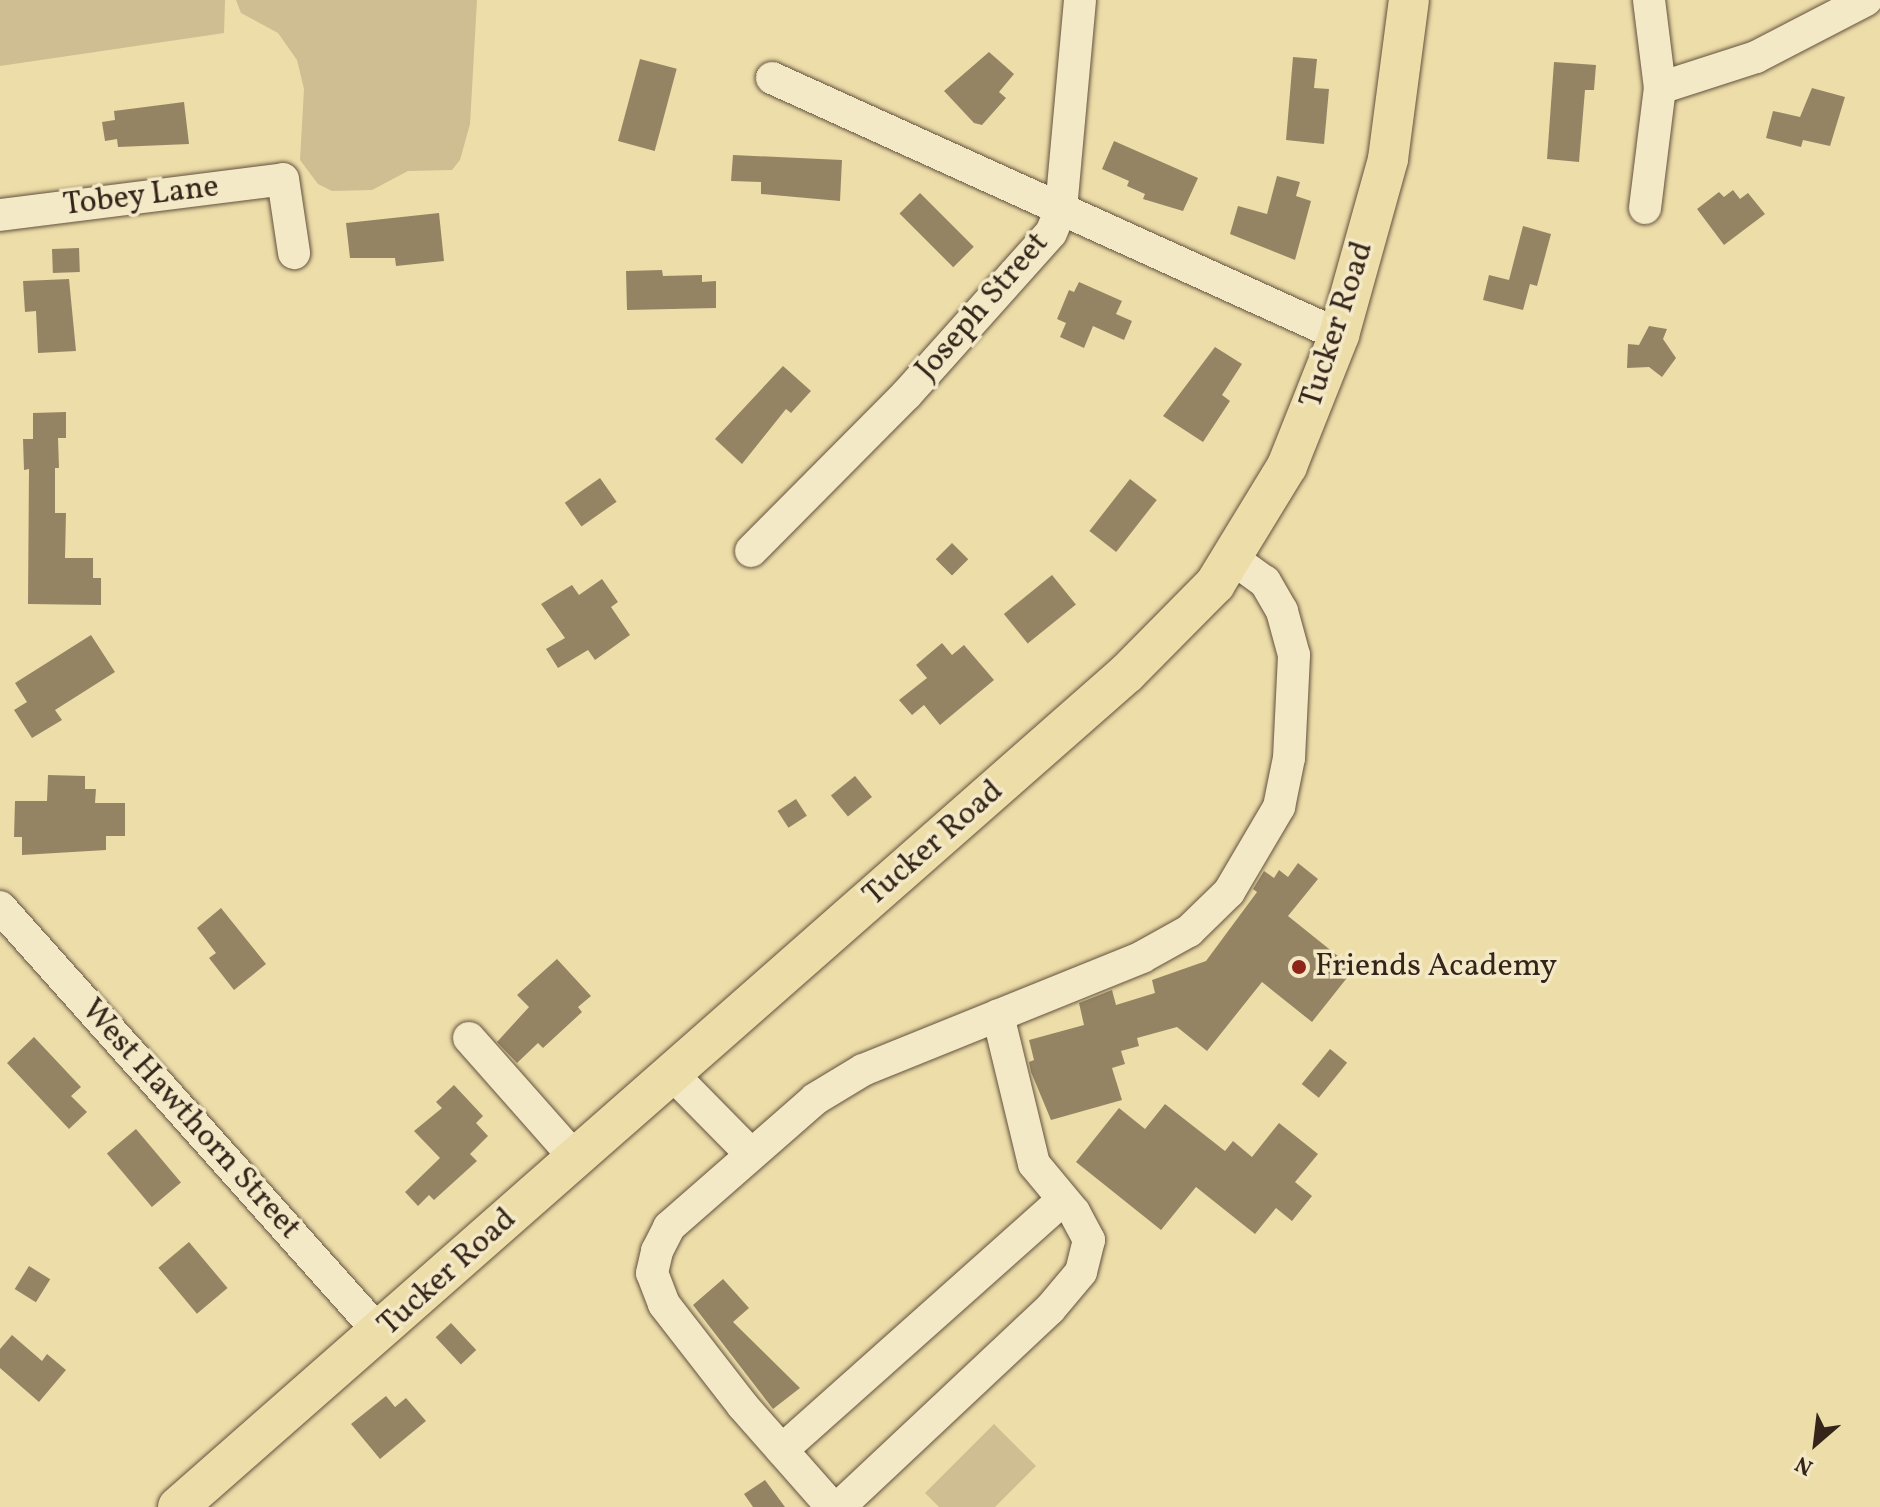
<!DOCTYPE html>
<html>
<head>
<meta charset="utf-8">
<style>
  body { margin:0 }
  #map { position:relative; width:1880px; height:1507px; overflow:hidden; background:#eddda9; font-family:Vollkorn,serif }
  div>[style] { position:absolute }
  .green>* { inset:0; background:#cebe91 }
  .building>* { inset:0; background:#958464; transform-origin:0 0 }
  .roads { filter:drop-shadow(0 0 2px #63523e) drop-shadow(0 0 2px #63523e) }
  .minor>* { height:32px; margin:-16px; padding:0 16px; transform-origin:16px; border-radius:16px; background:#f3e9c7 }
  .major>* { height:40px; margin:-20px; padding:0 20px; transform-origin:20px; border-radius:20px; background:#eddda9 }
  .dots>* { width:22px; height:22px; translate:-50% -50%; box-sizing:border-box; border:4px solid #f3e9c7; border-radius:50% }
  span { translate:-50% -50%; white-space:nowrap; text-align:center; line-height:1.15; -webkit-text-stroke:7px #f3e9c7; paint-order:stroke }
  .street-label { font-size:32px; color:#35241a }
  .poi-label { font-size:32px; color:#35241a }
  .left { translate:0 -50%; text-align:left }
  .north { position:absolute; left:1776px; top:1403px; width:80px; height:80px; -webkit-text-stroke:6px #f3e9c7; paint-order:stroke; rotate:208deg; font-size:22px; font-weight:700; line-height:32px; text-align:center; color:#35241a }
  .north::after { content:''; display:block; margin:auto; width:28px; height:36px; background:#35241a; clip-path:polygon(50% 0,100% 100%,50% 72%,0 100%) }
</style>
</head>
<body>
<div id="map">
  <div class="green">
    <i style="clip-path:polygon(0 0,225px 0,224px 33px,0 66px)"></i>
    <i style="clip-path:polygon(236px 0,477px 0,470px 124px,460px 160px,452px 170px,408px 171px,372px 190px,332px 191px,318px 184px,300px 160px,304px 89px,297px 60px,278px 33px,241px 13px)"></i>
    <i style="clip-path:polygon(994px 1424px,1036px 1466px,995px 1507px,939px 1507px,925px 1493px)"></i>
  </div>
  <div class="building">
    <i style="clip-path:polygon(989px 52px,1014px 74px,999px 92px,1006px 98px,982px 125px,974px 123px,944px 91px)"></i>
    <i style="clip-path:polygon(1293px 57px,1317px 59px,1314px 88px,1329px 89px,1324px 144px,1286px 140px)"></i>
    <i style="left:640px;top:59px;width:38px;height:85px;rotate:15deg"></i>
    <i style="clip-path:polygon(1554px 62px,1596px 65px,1594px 90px,1585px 90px,1579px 162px,1547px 159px)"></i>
    <i style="clip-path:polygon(1812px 88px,1845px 97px,1830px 146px,1803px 140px,1801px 147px,1766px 138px,1773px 111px,1800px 117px)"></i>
    <i style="clip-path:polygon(184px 102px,189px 144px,118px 147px,117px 139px,105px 141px,102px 122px,115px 120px,114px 111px)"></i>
    <i style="clip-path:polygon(1114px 141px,1198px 178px,1183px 211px,1143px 199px,1145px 194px,1127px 186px,1129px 181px,1102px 169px)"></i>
    <i style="clip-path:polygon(733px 155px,842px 160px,840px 201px,761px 194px,761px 182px,731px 181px)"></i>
    <i style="clip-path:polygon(1277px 176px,1300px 182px,1296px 196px,1311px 201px,1295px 260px,1230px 234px,1238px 206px,1267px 214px)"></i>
    <i style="clip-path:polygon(1733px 190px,1740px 199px,1748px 193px,1765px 214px,1724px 245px,1697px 209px,1719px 192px,1724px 197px)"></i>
    <i style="left:920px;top:193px;width:76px;height:29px;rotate:45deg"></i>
    <i style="clip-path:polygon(439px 213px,444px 261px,396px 266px,395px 258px,350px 258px,346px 223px)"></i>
    <i style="clip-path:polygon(1523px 226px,1551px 234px,1537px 286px,1530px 284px,1523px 310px,1483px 300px,1489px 275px,1509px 280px)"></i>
    <i style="left:79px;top:248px;width:24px;height:27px;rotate:88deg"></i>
    <i style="clip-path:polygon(662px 270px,663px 276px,702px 275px,702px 282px,716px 281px,716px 308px,627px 310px,626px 271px)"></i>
    <i style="clip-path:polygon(69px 279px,76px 351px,38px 353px,36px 311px,25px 312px,23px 281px)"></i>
    <i style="clip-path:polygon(1079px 282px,1122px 301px,1116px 314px,1132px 321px,1124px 340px,1093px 326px,1084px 348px,1060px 337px,1066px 323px,1057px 319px,1069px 290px,1074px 292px)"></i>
    <i style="clip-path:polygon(1649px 326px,1667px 329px,1663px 339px,1676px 358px,1662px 377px,1649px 367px,1627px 368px,1628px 344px,1639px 345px)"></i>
    <i style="clip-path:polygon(1215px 347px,1242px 364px,1222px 395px,1230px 401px,1203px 442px,1163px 416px)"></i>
    <i style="clip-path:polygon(783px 366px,811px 391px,791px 413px,786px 409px,742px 464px,715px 439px)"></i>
    <i style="clip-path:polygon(66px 412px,66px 438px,58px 438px,59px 468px,55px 468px,55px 513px,66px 513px,65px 558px,93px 558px,93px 578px,101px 578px,101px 605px,28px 604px,29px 469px,24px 470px,23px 439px,33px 439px,33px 413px)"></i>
    <i style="left:600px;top:478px;width:29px;height:43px;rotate:55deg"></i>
    <i style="left:1130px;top:479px;width:34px;height:66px;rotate:38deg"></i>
    <i style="left:952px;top:543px;width:23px;height:23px;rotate:45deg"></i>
    <i style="left:1052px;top:575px;width:38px;height:62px;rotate:51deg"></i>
    <i style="clip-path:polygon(602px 579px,618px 602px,611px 607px,630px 635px,595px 660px,588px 650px,558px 668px,546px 649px,565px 638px,541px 604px,572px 585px,579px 595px)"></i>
    <i style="clip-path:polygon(91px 635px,115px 672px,55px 710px,62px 720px,32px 738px,14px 710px,27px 702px,15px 683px)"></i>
    <i style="clip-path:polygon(942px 643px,952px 655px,964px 645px,994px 680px,940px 725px,924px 705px,912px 715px,899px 700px,927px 678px,916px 665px)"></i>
    <i style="clip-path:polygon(48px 775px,85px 776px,85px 789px,96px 789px,95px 803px,125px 803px,125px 836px,106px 836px,106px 850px,22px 855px,22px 837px,14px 837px,15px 801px,47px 801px)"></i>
    <i style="left:855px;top:776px;width:27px;height:31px;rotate:51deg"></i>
    <i style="left:796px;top:799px;width:20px;height:22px;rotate:57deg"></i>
    <i style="clip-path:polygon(1298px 863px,1318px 879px,1288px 916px,1354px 969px,1312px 1022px,1262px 982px,1207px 1051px,1177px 1027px,1137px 1038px,1139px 1046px,1121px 1051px,1125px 1064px,1112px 1068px,1122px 1100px,1051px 1120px,1031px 1072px,1029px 1062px,1034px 1060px,1029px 1040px,1084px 1025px,1079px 1003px,1112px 990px,1116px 1005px,1155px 993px,1152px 980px,1206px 961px,1257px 892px,1253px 889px,1264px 871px,1274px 878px,1279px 870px,1288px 877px)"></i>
    <i style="clip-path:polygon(221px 908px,266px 964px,234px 990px,209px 958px,216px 953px,197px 928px)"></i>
    <i style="clip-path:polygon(557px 959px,591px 996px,578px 1007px,582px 1012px,543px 1048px,538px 1043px,517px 1063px,497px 1042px,529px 1007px,517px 995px)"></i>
    <i style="clip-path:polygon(34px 1037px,81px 1087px,71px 1096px,87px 1112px,69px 1129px,7px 1063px)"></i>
    <i style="left:1330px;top:1049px;width:22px;height:45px;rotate:39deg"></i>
    <i style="clip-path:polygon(454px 1085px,483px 1116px,476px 1123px,488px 1136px,470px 1154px,477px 1161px,434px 1200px,429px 1195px,418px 1206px,405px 1192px,440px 1158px,414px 1131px,442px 1108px,436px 1102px)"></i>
    <i style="clip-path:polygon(1165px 1104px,1225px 1151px,1233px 1141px,1252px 1157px,1279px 1123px,1318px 1154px,1295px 1182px,1312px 1196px,1292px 1221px,1276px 1208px,1255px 1234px,1196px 1187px,1161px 1230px,1076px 1162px,1119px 1108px,1145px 1129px)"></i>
    <i style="left:136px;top:1129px;width:70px;height:38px;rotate:50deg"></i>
    <i style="left:189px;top:1242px;width:60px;height:40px;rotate:50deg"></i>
    <i style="left:29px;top:1266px;width:25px;height:27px;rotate:32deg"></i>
    <i style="clip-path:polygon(723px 1279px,749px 1308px,733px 1322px,800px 1388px,773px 1409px,693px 1305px)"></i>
    <i style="left:451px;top:1323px;width:37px;height:21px;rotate:47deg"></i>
    <i style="clip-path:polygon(12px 1335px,42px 1361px,47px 1354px,66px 1370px,39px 1402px,0 1368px,0 1349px)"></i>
    <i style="clip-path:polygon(386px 1396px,395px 1407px,406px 1398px,426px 1421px,380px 1459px,351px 1424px)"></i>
    <i style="clip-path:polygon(765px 1480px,785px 1507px,753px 1507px,744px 1494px)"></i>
  </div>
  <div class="roads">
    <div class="minor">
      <i style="left:1649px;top:0;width:89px;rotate:82.9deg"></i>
      <i style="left:1660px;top:88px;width:101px;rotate:-17.9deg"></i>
      <i style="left:1756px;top:57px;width:124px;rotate:-27.4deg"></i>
      <i style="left:772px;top:78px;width:623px;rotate:24.38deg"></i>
      <i style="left:1645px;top:208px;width:121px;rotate:-82.9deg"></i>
      <i style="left:0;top:215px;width:285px;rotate:-7.2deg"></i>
      <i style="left:283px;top:179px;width:75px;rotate:81.5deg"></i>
      <i style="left:751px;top:551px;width:220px;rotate:-45.2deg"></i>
      <i style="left:906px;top:395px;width:217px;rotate:-48.2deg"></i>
      <i style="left:1051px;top:233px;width:26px;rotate:-67deg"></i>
      <i style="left:1061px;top:209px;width:210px;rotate:-84.8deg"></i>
      <i style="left:0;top:907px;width:571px;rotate:48.27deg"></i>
      <i style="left:469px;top:1038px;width:162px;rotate:48.5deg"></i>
      <i style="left:673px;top:1075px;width:110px;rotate:45.4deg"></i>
      <i style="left:782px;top:1450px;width:374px;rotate:-41.7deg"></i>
      <i style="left:832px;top:1507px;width:135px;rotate:-131.4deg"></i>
      <i style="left:743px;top:1406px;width:129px;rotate:-127.8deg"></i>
      <i style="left:664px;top:1304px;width:33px;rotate:-111deg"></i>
      <i style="left:652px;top:1273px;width:23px;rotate:-77deg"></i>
      <i style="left:657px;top:1251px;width:27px;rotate:-63deg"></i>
      <i style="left:669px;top:1227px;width:194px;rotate:-41.2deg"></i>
      <i style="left:815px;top:1099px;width:56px;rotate:-31.1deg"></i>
      <i style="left:863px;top:1070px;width:301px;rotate:-22deg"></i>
      <i style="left:1142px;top:957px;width:54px;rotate:-29deg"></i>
      <i style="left:1189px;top:931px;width:56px;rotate:-44.3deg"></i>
      <i style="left:1229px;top:892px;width:99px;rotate:-59.5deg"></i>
      <i style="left:1279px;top:807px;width:50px;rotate:-78.5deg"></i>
      <i style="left:1289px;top:758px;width:103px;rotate:-87.2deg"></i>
      <i style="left:1294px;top:655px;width:46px;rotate:-105.3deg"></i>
      <i style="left:1282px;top:611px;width:34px;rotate:-120deg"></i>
      <i style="left:1265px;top:582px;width:39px;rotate:-144deg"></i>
      <i style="left:839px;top:1507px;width:289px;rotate:-43.2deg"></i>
      <i style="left:1050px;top:1309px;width:48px;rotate:-50deg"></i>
      <i style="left:1081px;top:1272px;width:33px;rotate:-76deg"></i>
      <i style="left:1089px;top:1240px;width:32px;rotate:-118deg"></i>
      <i style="left:1074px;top:1212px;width:62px;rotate:-129.8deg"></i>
      <i style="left:1034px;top:1164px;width:153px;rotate:-103.6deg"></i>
    </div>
    <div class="major">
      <i style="left:178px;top:1507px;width:1263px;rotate:-41.31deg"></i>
      <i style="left:1127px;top:673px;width:125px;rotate:-45.3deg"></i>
      <i style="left:1215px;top:584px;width:138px;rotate:-58.6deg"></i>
      <i style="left:1287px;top:466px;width:141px;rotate:-68.3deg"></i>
      <i style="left:1339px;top:335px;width:183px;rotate:-74.4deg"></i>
      <i style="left:1388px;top:159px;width:160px;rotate:-82.5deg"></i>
    </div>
  </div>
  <div class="dots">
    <i style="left:1299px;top:967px;background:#8f2418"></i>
  </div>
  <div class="street-label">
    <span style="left:141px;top:197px;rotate:-7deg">Tobey Lane</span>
    <span style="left:983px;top:307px;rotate:-49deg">Joseph Street</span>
    <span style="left:1338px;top:325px;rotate:-72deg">Tucker Road</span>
    <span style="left:934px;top:844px;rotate:-41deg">Tucker Road</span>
    <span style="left:190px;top:1120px;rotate:48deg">West Hawthorn Street</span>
    <span style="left:448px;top:1273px;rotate:-42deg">Tucker Road</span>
  </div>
  <div class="poi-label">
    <span class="left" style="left:1315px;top:967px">Friends Academy</span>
  </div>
  <div class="north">N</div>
</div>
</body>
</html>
